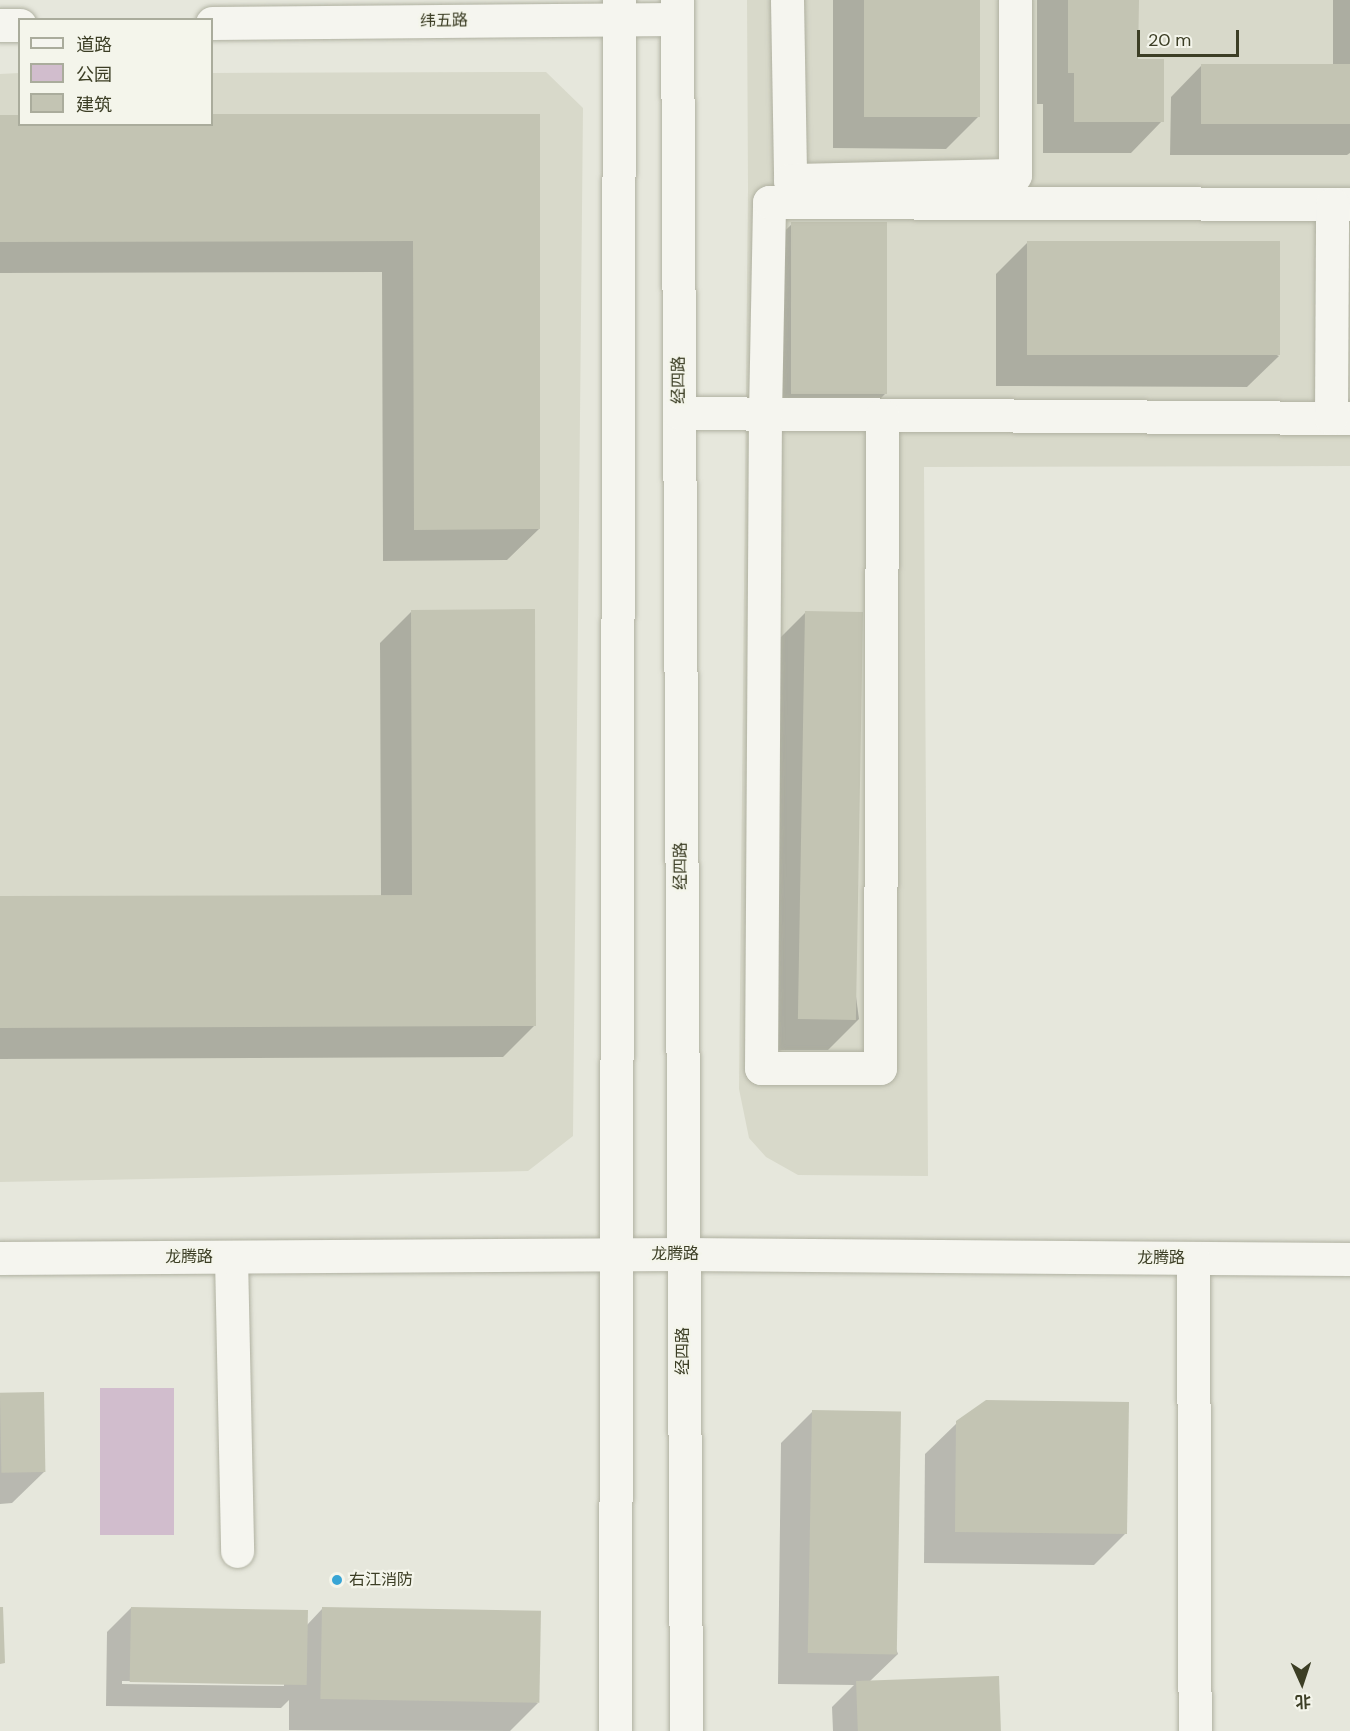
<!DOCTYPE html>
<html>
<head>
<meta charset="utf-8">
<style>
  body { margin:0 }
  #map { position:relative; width:1350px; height:1731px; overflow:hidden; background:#e6e7dc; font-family:"DM Sans","Noto Sans SC",sans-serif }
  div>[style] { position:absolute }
  .built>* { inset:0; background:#d8d9ca }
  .green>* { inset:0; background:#d1bdcd; transform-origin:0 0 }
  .shadow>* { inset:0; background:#0003 }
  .building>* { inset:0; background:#c3c4b3; transform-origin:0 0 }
  .roads { filter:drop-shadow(0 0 2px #b0b1a1) drop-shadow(0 0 2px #b0b1a1) }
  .minor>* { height:33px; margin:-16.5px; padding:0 16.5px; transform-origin:16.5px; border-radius:16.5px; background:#f5f5ef }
  .dots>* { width:16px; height:16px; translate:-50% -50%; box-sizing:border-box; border:3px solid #f4f5eb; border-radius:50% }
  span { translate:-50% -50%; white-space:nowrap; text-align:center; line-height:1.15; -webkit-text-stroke:4.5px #f4f5eb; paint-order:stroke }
  .street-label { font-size:16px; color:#3c3e25 }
  .poi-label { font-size:16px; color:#3c3e25 }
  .left { translate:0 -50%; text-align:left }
  .legend { position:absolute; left:18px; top:18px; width:195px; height:108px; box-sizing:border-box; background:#f4f5eb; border:2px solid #aaac9c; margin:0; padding:8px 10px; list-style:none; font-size:18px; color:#3c3e25 }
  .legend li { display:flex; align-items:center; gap:12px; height:30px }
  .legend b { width:30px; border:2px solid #aaac9c }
  .north { position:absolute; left:1272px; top:1653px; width:60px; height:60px; -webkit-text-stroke:4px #f4f5eb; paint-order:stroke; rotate:177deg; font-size:16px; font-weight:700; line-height:24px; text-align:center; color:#3c3e25 }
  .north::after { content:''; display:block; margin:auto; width:21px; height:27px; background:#3c3e25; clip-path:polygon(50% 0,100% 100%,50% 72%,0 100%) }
  .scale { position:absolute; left:1137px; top:30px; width:102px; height:27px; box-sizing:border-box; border:3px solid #3c3e25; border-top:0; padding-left:8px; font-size:18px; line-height:21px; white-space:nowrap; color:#3c3e25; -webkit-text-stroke:4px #f4f5eb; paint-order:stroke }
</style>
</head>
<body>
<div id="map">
  <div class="built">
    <i style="clip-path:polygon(747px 0,1350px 0,1350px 466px,924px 467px,928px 1176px,798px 1175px,766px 1157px,749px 1138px,739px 1089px,748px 189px)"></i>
    <i style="clip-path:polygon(546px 72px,583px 108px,573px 1136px,528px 1171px,0 1182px,0 74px,19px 73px,20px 124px,212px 124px,212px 73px)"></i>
  </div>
  <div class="green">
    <i style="left:100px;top:1388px;width:74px;height:147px"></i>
  </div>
  <div class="shadow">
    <i style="clip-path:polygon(833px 0,978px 0,978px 117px,946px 149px,833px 148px)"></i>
    <i style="clip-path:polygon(1037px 0,1137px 0,1137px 60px,1162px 121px,1131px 153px,1043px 153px,1043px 104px,1037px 104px)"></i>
    <i style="clip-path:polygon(1333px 0,1350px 0,1350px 153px,1347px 155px,1170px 155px,1171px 97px,1202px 65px,1333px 66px)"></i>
    <i style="clip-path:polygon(538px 115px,539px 529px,507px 560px,383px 561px,382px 272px,0 273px,0 116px,20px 124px,212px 124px,212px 116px)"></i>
    <i style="clip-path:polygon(792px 224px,885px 394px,853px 426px,760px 425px,760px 255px)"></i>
    <i style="clip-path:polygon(1028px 242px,1279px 356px,1247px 387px,996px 386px,996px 274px)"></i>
    <i style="clip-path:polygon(412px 611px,534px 1026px,503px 1057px,0 1059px,0 898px,381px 897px,380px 643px)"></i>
    <i style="clip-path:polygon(805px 613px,859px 1019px,828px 1050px,772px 1050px,774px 644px)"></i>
    <i style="clip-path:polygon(0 1395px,44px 1472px,12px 1503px,0 1504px)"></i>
    <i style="clip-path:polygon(812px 1412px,898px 1654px,869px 1682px,999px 1731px,833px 1731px,832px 1707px,854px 1685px,778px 1684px,781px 1443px)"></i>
    <i style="clip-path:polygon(957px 1423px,1126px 1533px,1094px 1565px,924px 1563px,925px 1454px)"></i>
    <i style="clip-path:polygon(evenodd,131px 1608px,307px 1625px,322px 1609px,538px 1703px,510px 1731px,289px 1730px,289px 1700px,281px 1708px,106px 1706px,107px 1632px,131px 1608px,122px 1681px,284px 1683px,284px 1686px,122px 1684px,122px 1681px)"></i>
  </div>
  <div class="building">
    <i style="left:864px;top:0;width:116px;height:117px"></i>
    <i style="clip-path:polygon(1068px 0,1139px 0,1138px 59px,1164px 59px,1164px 122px,1074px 122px,1074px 73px,1068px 73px)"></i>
    <i style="left:1201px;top:64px;width:149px;height:60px"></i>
    <i style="clip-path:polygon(212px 114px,540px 114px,540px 529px,414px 530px,413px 241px,0 242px,0 115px,20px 115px,20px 124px,212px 124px)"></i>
    <i style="left:791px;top:222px;width:96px;height:172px"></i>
    <i style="left:1027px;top:241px;width:253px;height:114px"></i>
    <i style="clip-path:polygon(535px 609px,536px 1026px,0 1028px,0 896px,412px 895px,411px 610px)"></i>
    <i style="left:805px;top:611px;width:58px;height:408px;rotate:1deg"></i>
    <i style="left:44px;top:1392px;width:80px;height:44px;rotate:89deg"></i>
    <i style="clip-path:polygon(986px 1400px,1129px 1402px,1127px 1534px,955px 1532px,956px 1421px)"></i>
    <i style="left:812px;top:1410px;width:89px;height:243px;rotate:1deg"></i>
    <i style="clip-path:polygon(0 1607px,3px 1607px,5px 1663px,0 1664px)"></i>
    <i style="left:131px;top:1607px;width:177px;height:75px;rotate:1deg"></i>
    <i style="left:322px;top:1607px;width:219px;height:92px;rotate:1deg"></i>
    <i style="left:999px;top:1676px;width:55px;height:143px;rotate:88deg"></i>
  </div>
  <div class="roads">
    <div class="minor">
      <i style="left:677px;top:0;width:1731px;rotate:89.7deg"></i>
      <i style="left:787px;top:0;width:180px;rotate:89deg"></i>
      <i style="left:790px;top:180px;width:225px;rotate:-1.3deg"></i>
      <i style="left:1015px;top:175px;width:175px;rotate:-90deg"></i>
      <i style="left:212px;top:23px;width:465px;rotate:-0.5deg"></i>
      <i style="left:0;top:25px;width:20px"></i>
      <i style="left:679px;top:413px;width:671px;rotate:0.43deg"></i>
      <i style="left:882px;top:415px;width:653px;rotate:90.18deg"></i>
      <i style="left:880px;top:1068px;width:119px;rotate:180deg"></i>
      <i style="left:761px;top:1068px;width:654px;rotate:-89.65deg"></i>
      <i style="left:765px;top:414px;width:212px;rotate:-88.9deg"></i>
      <i style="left:769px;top:202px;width:581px;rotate:0.2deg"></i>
      <i style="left:1331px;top:418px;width:214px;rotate:-89.7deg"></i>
      <i style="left:231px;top:1257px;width:294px;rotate:88.8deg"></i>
      <i style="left:0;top:1258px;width:682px;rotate:-0.34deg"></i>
      <i style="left:682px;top:1254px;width:668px;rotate:0.43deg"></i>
      <i style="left:1193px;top:1258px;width:473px;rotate:89.8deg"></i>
      <i style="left:615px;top:1731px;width:1731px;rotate:-89.87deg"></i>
    </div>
  </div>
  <div class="dots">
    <i style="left:337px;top:1580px;background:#38a5d5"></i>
  </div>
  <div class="street-label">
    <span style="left:444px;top:21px;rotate:-1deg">纬五路</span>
    <span style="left:679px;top:380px;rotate:-90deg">经四路</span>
    <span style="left:681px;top:866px;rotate:-90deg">经四路</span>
    <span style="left:675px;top:1254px">龙腾路</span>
    <span style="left:189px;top:1257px">龙腾路</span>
    <span style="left:1161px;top:1258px">龙腾路</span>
    <span style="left:683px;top:1351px;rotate:-90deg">经四路</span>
  </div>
  <div class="poi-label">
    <span class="left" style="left:349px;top:1580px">右江消防</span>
  </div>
  <ul class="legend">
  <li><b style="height:8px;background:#f5f5ef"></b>道路</li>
  <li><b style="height:16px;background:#d1bdcd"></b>公园</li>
  <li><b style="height:16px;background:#c3c4b3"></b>建筑</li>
  </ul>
  <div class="north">北</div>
  <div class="scale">20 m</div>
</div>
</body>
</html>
